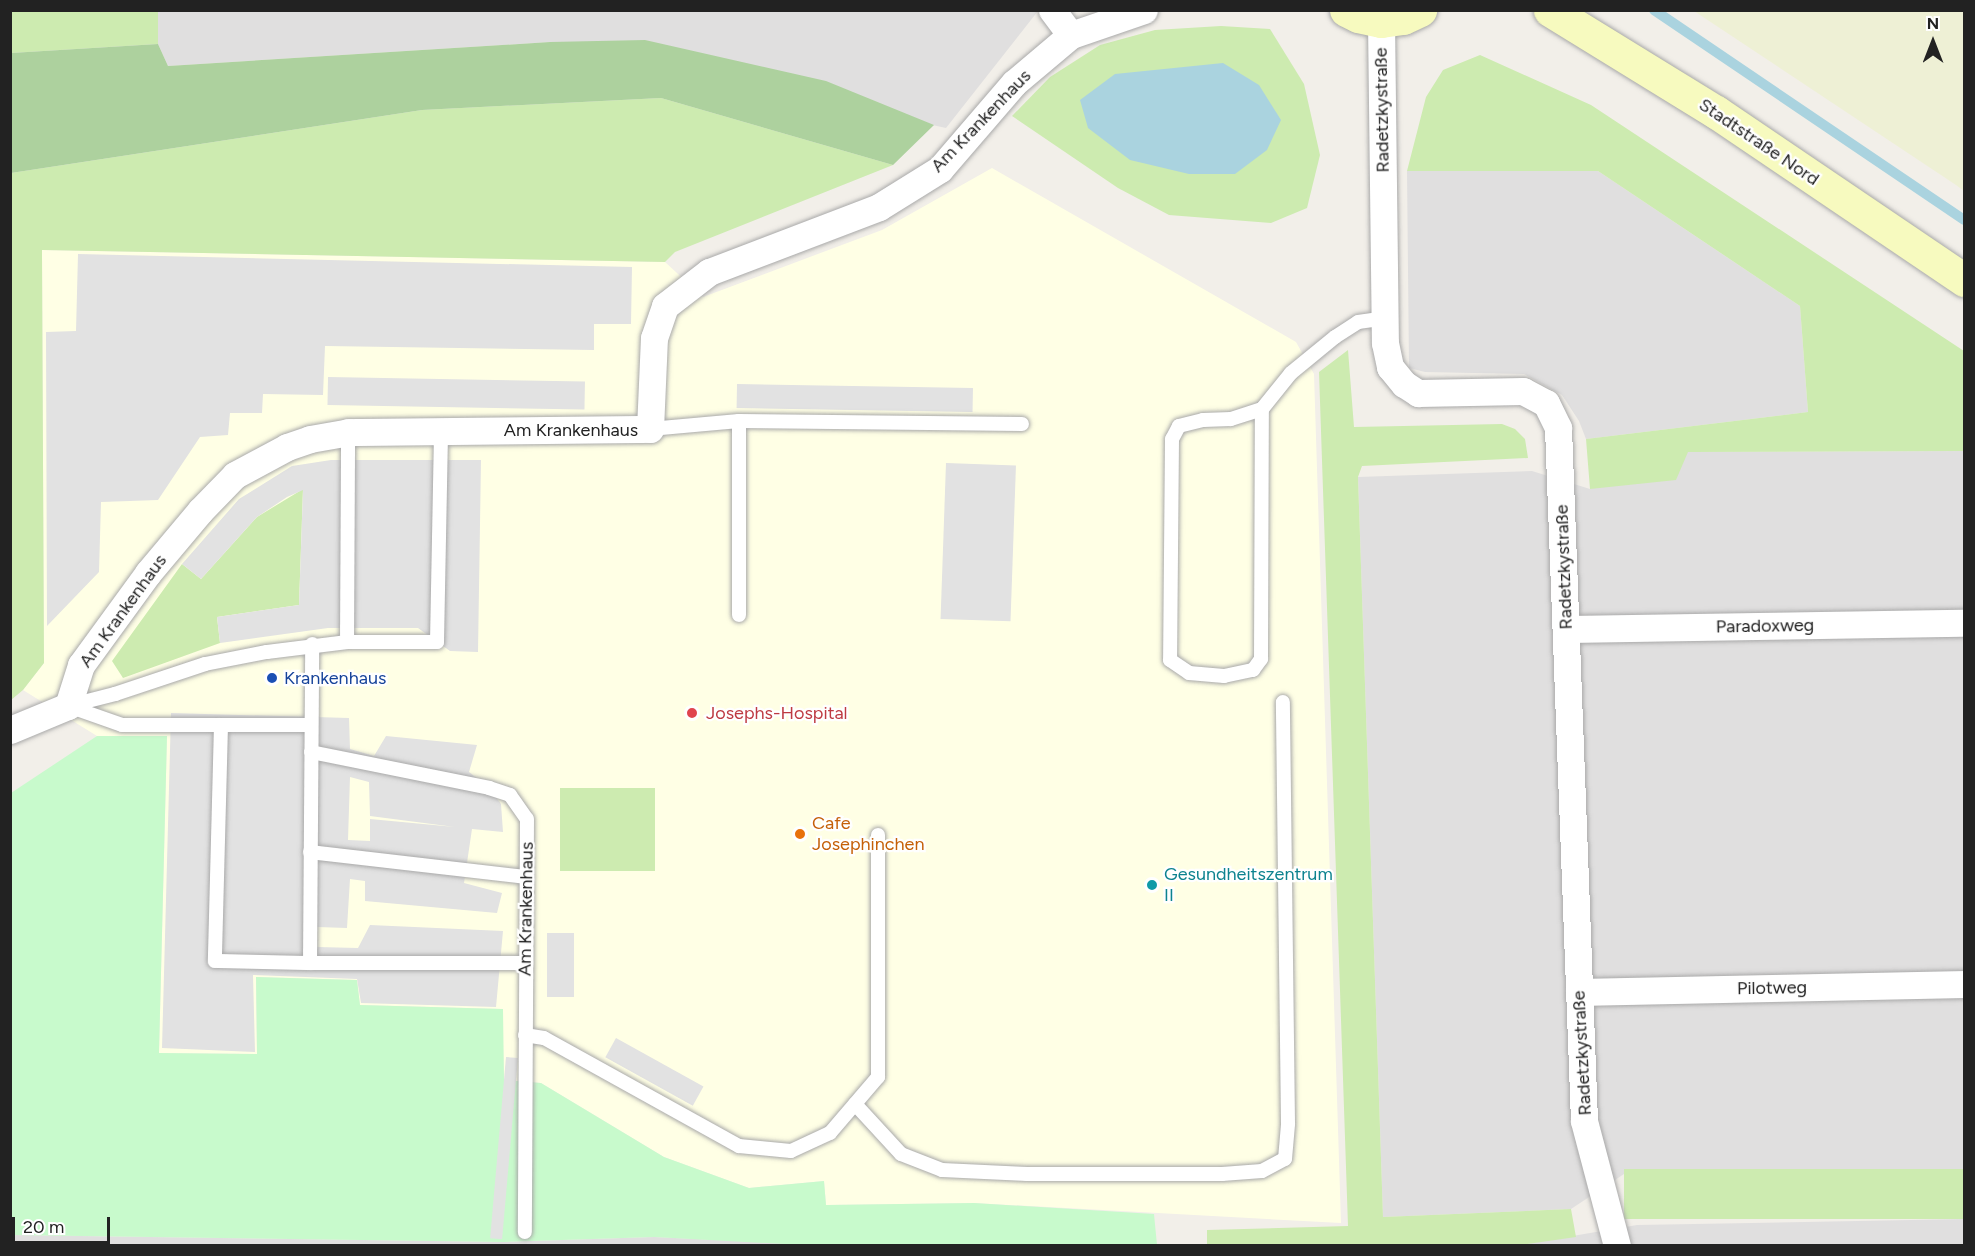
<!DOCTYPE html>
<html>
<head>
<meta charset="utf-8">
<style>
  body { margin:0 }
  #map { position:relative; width:1975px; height:1256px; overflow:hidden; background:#f2efe9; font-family:Figtree,sans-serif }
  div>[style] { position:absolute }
  .residential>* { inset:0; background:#e0dfdf }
  .education>* { inset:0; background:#ffffe5 }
  .farmland>* { inset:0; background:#eef0d5 }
  .grass>* { inset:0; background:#cdebb0; transform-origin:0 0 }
  .forest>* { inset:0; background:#add19e }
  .park>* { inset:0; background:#c8facc }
  .parking>* { inset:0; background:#e2e2e2; transform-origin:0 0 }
  .water>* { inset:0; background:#aad3df }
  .stream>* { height:10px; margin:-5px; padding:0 5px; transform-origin:5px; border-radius:5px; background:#aad3df }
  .roads { filter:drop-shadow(0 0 2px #a9a9a9) drop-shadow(0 0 2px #a9a9a9) }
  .lane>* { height:14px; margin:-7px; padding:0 7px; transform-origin:7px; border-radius:7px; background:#fff }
  .street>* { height:27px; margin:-13.5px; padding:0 13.5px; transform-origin:13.5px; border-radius:13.5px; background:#fff }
  .secondary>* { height:33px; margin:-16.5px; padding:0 16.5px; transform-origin:16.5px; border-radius:16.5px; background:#f7fabf }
  .dots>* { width:16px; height:16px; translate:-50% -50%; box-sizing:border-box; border:3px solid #fff; border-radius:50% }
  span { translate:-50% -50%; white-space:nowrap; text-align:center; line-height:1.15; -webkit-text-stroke:4.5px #fff; paint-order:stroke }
  .street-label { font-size:18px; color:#222 }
  .transit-label { font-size:18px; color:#164399 }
  .left { translate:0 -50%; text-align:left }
  .health-label { font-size:18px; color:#be3a42 }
  .food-label { font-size:18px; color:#c56008 }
  .culture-label { font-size:18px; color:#0d838f }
  .frame { position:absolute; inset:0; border:12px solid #222; pointer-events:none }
  .north { position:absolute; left:1903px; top:12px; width:60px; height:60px; -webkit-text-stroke:4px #fff; paint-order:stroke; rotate:0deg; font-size:16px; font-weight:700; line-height:24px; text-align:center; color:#222 }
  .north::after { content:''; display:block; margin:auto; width:21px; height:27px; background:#222; clip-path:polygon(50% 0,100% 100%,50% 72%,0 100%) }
  .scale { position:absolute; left:12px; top:1217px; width:98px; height:27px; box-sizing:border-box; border:3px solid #222; border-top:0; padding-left:8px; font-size:18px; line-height:21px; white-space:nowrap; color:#222; -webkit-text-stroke:4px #fff; paint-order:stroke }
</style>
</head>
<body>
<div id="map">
  <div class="residential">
    <i style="clip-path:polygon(158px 10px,1038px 11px,946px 128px,550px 42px,168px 66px,158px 44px)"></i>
    <i style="clip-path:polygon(1407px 171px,1598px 171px,1800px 306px,1808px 412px,1586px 439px,1579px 421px,1562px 395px,1524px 374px,1425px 372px,1409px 368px)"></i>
    <i style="clip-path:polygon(1964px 451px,1964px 1169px,1624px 1174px,1571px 1209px,1383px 1217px,1358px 477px,1532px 471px,1590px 489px,1687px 452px)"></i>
    <i style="clip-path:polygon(1964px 1219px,1964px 1245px,1513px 1246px,1637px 1225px)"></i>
    <i style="clip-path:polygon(11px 1235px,504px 1242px,654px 1237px,822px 1245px,11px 1246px)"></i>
  </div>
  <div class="education">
    <i style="clip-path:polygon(992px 168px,1296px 342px,1314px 374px,1341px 1223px,974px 1203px,826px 1205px,824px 1181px,749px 1188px,664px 1157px,541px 1083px,504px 1080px,502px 1009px,360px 1005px,357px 980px,256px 977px,257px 1054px,159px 1053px,167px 736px,97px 736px,23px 690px,44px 663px,42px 250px,665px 262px,703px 297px,882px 230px)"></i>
  </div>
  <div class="farmland">
    <i style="clip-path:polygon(1694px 11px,1964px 11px,1964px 191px,1956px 185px)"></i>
  </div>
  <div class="grass">
    <i style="clip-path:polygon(11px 11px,158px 11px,158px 44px,11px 53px)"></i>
    <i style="clip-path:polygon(1221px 26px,1270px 29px,1304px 84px,1320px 155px,1307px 208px,1271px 223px,1169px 215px,1118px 188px,1012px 116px,1050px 77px,1100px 45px,1155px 30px)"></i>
    <i style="clip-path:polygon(1480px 55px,1591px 105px,1964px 351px,1964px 451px,1688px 452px,1676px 480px,1590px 489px,1586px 439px,1808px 412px,1800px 306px,1598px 171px,1407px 171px,1426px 97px,1443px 70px)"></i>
    <i style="clip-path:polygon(661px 98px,893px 165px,675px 252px,665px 262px,42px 250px,44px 663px,23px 690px,11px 700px,11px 173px,422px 110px)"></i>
    <i style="clip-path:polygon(1348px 350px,1354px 427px,1502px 424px,1515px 429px,1525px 439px,1528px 458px,1362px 466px,1358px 477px,1383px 1217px,1571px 1209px,1576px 1237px,1513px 1246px,1207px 1245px,1207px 1230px,1348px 1226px,1319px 372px)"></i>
    <i style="clip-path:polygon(303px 489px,299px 605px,217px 617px,220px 643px,123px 678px,112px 661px,182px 564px,201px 579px,257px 517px)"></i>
    <i style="left:560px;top:788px;width:95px;height:83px"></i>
    <i style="left:1964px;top:1169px;width:50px;height:340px;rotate:90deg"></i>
  </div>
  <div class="forest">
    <i style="clip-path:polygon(645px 40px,826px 81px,934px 125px,893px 165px,661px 98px,422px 110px,11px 173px,11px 53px,158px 44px,168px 66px,550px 42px)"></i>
  </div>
  <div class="park">
    <i style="clip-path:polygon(97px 736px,167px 736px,159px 1053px,257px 1054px,256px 977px,357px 980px,360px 1005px,503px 1009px,504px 1080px,541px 1083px,664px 1157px,749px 1188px,824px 1181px,826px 1205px,974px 1203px,1154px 1214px,1157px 1245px,822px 1246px,654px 1237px,504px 1242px,11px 1235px,11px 793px)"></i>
  </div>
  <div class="parking">
    <i style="clip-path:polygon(78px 254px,632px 267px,631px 324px,594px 324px,594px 350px,325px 346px,323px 395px,263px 394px,262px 413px,230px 413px,228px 435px,200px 437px,158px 500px,101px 502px,99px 572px,47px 626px,46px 332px,76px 331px)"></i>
    <i style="left:328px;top:377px;width:257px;height:28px;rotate:1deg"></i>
    <i style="left:737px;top:384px;width:236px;height:24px;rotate:1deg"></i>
    <i style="clip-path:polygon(331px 460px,481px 460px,478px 652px,450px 651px,418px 628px,328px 628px,220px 643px,217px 617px,299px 605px,303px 490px,287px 497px,257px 517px,201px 579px,182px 564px,239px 499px,292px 466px)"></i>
    <i style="left:946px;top:463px;width:70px;height:156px;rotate:2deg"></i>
    <i style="clip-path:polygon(evenodd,171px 713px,349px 718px,350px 749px,374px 756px,386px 736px,477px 745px,469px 772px,489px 788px,501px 804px,503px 832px,472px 829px,464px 883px,502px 893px,497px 913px,365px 901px,365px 881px,350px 879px,347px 928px,317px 927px,317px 947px,358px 948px,370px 925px,503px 931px,496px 1007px,361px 1003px,357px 979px,253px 975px,255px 1052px,162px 1048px,171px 713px,350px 777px,369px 782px,370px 816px,455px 827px,370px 819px,370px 841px,348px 840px,350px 777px)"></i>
    <i style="left:547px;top:933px;width:27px;height:64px"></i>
    <i style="left:616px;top:1038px;width:100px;height:22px;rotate:29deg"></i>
    <i style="left:506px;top:1057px;width:12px;height:182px;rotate:5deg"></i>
  </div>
  <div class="water">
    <i style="clip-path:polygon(1223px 63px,1259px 85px,1281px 120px,1267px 150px,1235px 174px,1189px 174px,1130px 160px,1088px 128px,1080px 100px,1115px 74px)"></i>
  </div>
  <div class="stream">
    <i style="left:1654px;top:10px;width:374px;rotate:34.1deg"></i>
  </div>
  <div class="roads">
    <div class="lane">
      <i style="left:1262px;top:409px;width:33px;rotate:162deg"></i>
      <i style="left:1231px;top:419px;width:28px;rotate:178deg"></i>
      <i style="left:1203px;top:420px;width:25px;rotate:166deg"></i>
      <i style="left:1179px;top:426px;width:15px;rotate:118deg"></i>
      <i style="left:1172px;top:439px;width:221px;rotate:90.5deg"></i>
      <i style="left:1170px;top:660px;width:23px;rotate:34deg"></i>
      <i style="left:1189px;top:673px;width:35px;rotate:5deg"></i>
      <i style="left:1224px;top:676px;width:30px;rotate:-12deg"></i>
      <i style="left:1253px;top:670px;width:14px;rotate:-54deg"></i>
      <i style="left:1261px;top:659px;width:250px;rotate:-89.8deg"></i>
      <i style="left:1262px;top:409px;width:46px;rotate:-51.1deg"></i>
      <i style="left:1291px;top:373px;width:57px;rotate:-39.3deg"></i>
      <i style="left:1335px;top:337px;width:27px;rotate:-33deg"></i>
      <i style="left:1358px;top:322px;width:27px;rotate:-8deg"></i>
      <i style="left:650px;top:429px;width:89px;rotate:-5.1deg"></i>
      <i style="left:739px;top:421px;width:283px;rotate:0.6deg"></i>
      <i style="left:739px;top:615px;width:194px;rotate:-90deg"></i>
      <i style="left:347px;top:642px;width:210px;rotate:-89.7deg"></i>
      <i style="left:68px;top:706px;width:49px;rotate:-14.3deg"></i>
      <i style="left:115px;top:694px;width:95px;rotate:-18.4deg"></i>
      <i style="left:205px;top:664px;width:63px;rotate:-11deg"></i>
      <i style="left:267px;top:652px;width:81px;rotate:-7.1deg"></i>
      <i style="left:347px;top:642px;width:90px"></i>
      <i style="left:437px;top:642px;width:212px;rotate:-88.9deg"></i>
      <i style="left:68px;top:706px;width:57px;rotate:19.4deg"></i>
      <i style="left:122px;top:725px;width:189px"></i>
      <i style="left:221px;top:725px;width:236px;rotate:91.5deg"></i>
      <i style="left:215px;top:961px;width:95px;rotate:1.2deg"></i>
      <i style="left:310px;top:963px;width:319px;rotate:-89.6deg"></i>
      <i style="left:311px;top:752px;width:182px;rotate:11.4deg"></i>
      <i style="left:489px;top:788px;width:22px;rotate:18deg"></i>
      <i style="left:510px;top:795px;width:29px;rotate:55deg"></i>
      <i style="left:527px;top:819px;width:413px;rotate:90.3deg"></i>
      <i style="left:310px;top:852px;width:218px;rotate:6.6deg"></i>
      <i style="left:310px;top:963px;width:215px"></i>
      <i style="left:525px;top:1035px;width:19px;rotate:9deg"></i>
      <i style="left:544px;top:1038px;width:223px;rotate:29deg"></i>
      <i style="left:739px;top:1146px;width:52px;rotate:5.5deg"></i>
      <i style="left:791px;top:1151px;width:43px;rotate:-24.8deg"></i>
      <i style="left:830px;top:1133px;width:74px;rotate:-49.4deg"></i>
      <i style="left:878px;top:1077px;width:242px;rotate:-90deg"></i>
      <i style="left:855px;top:1104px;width:68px;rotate:47.4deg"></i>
      <i style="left:901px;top:1154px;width:44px;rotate:21.3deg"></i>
      <i style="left:942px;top:1170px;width:85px;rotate:2.7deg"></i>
      <i style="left:1027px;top:1174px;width:195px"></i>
      <i style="left:1222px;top:1174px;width:40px;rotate:-4.3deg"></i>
      <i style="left:1262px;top:1171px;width:26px;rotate:-28deg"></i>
      <i style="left:1285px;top:1159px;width:36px;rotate:-85deg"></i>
      <i style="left:1288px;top:1123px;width:421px;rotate:-90.7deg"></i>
    </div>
    <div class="street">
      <i style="left:1052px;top:10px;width:31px;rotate:53deg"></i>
      <i style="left:1381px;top:21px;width:322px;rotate:89.3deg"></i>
      <i style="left:1385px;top:343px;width:25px;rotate:78deg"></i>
      <i style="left:1390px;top:367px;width:22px;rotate:51deg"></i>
      <i style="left:1404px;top:384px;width:17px;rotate:33deg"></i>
      <i style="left:1418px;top:393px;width:105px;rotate:-1.1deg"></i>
      <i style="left:1523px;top:391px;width:26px;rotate:28deg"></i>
      <i style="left:1546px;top:403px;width:28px;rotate:64deg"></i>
      <i style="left:1558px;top:428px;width:693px;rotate:87.85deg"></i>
      <i style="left:1584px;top:1121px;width:129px;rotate:75.2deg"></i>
      <i style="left:1566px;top:629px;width:398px;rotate:-0.9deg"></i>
      <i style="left:10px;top:730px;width:63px;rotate:-22.5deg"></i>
      <i style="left:68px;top:706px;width:43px;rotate:-72.4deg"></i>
      <i style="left:81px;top:665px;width:114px;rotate:-53.9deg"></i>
      <i style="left:148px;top:573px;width:81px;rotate:-50deg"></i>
      <i style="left:200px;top:511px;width:50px;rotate:-45.8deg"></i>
      <i style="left:235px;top:475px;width:59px;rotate:-28.3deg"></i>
      <i style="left:287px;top:447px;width:24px;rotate:-19deg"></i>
      <i style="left:310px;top:439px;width:39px;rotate:-10deg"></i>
      <i style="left:348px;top:432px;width:302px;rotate:-0.6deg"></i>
      <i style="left:650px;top:429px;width:91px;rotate:-87.5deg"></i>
      <i style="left:654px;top:338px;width:34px;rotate:-71deg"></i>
      <i style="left:665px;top:306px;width:56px;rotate:-37.7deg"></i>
      <i style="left:709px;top:272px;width:182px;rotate:-20.9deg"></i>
      <i style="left:879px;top:207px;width:72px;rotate:-31.9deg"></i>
      <i style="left:940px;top:169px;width:113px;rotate:-49.3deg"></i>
      <i style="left:1014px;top:83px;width:75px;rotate:-40.1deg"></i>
      <i style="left:1071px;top:35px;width:77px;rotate:-18.9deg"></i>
      <i style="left:1579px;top:992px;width:385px;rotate:-1.2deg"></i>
    </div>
    <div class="secondary">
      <i style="left:1346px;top:10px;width:13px;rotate:27deg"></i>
      <i style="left:1358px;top:16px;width:24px;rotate:12deg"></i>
      <i style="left:1381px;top:21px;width:22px;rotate:-8deg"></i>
      <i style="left:1403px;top:18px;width:19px;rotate:-25deg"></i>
      <i style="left:1550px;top:10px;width:195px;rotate:31.6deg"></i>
      <i style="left:1716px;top:112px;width:300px;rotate:34.1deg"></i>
    </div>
  </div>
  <div class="dots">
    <i style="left:272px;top:678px;background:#1a4fb4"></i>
    <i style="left:692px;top:713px;background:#e0444e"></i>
    <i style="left:800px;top:834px;background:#e8710a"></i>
    <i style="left:1152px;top:885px;background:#0f9aa8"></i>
  </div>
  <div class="street-label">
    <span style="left:1382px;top:110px;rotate:-91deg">Radetzkystraße</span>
    <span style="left:981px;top:121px;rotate:-46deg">Am Krankenhaus</span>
    <span style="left:1759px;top:142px;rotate:34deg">Stadtstraße Nord</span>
    <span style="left:571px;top:430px">Am Krankenhaus</span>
    <span style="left:1564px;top:567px;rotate:-92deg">Radetzkystraße</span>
    <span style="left:123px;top:611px;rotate:-54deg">Am Krankenhaus</span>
    <span style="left:1765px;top:626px;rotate:-1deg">Paradoxweg</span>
    <span style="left:526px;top:909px;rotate:-89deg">Am Krankenhaus</span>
    <span style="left:1772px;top:988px;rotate:-1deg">Pilotweg</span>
    <span style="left:1582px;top:1053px;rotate:-93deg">Radetzkystraße</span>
  </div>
  <div class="transit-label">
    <span class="left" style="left:284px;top:678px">Krankenhaus</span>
  </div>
  <div class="health-label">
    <span class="left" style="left:706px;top:713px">Josephs-Hospital</span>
  </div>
  <div class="food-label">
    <span class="left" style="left:812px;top:834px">Cafe<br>Josephinchen</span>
  </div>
  <div class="culture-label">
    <span class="left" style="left:1164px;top:885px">Gesundheitszentrum<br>II</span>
  </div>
  <div class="frame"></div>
  <div class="north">N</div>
  <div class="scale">20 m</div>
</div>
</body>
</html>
